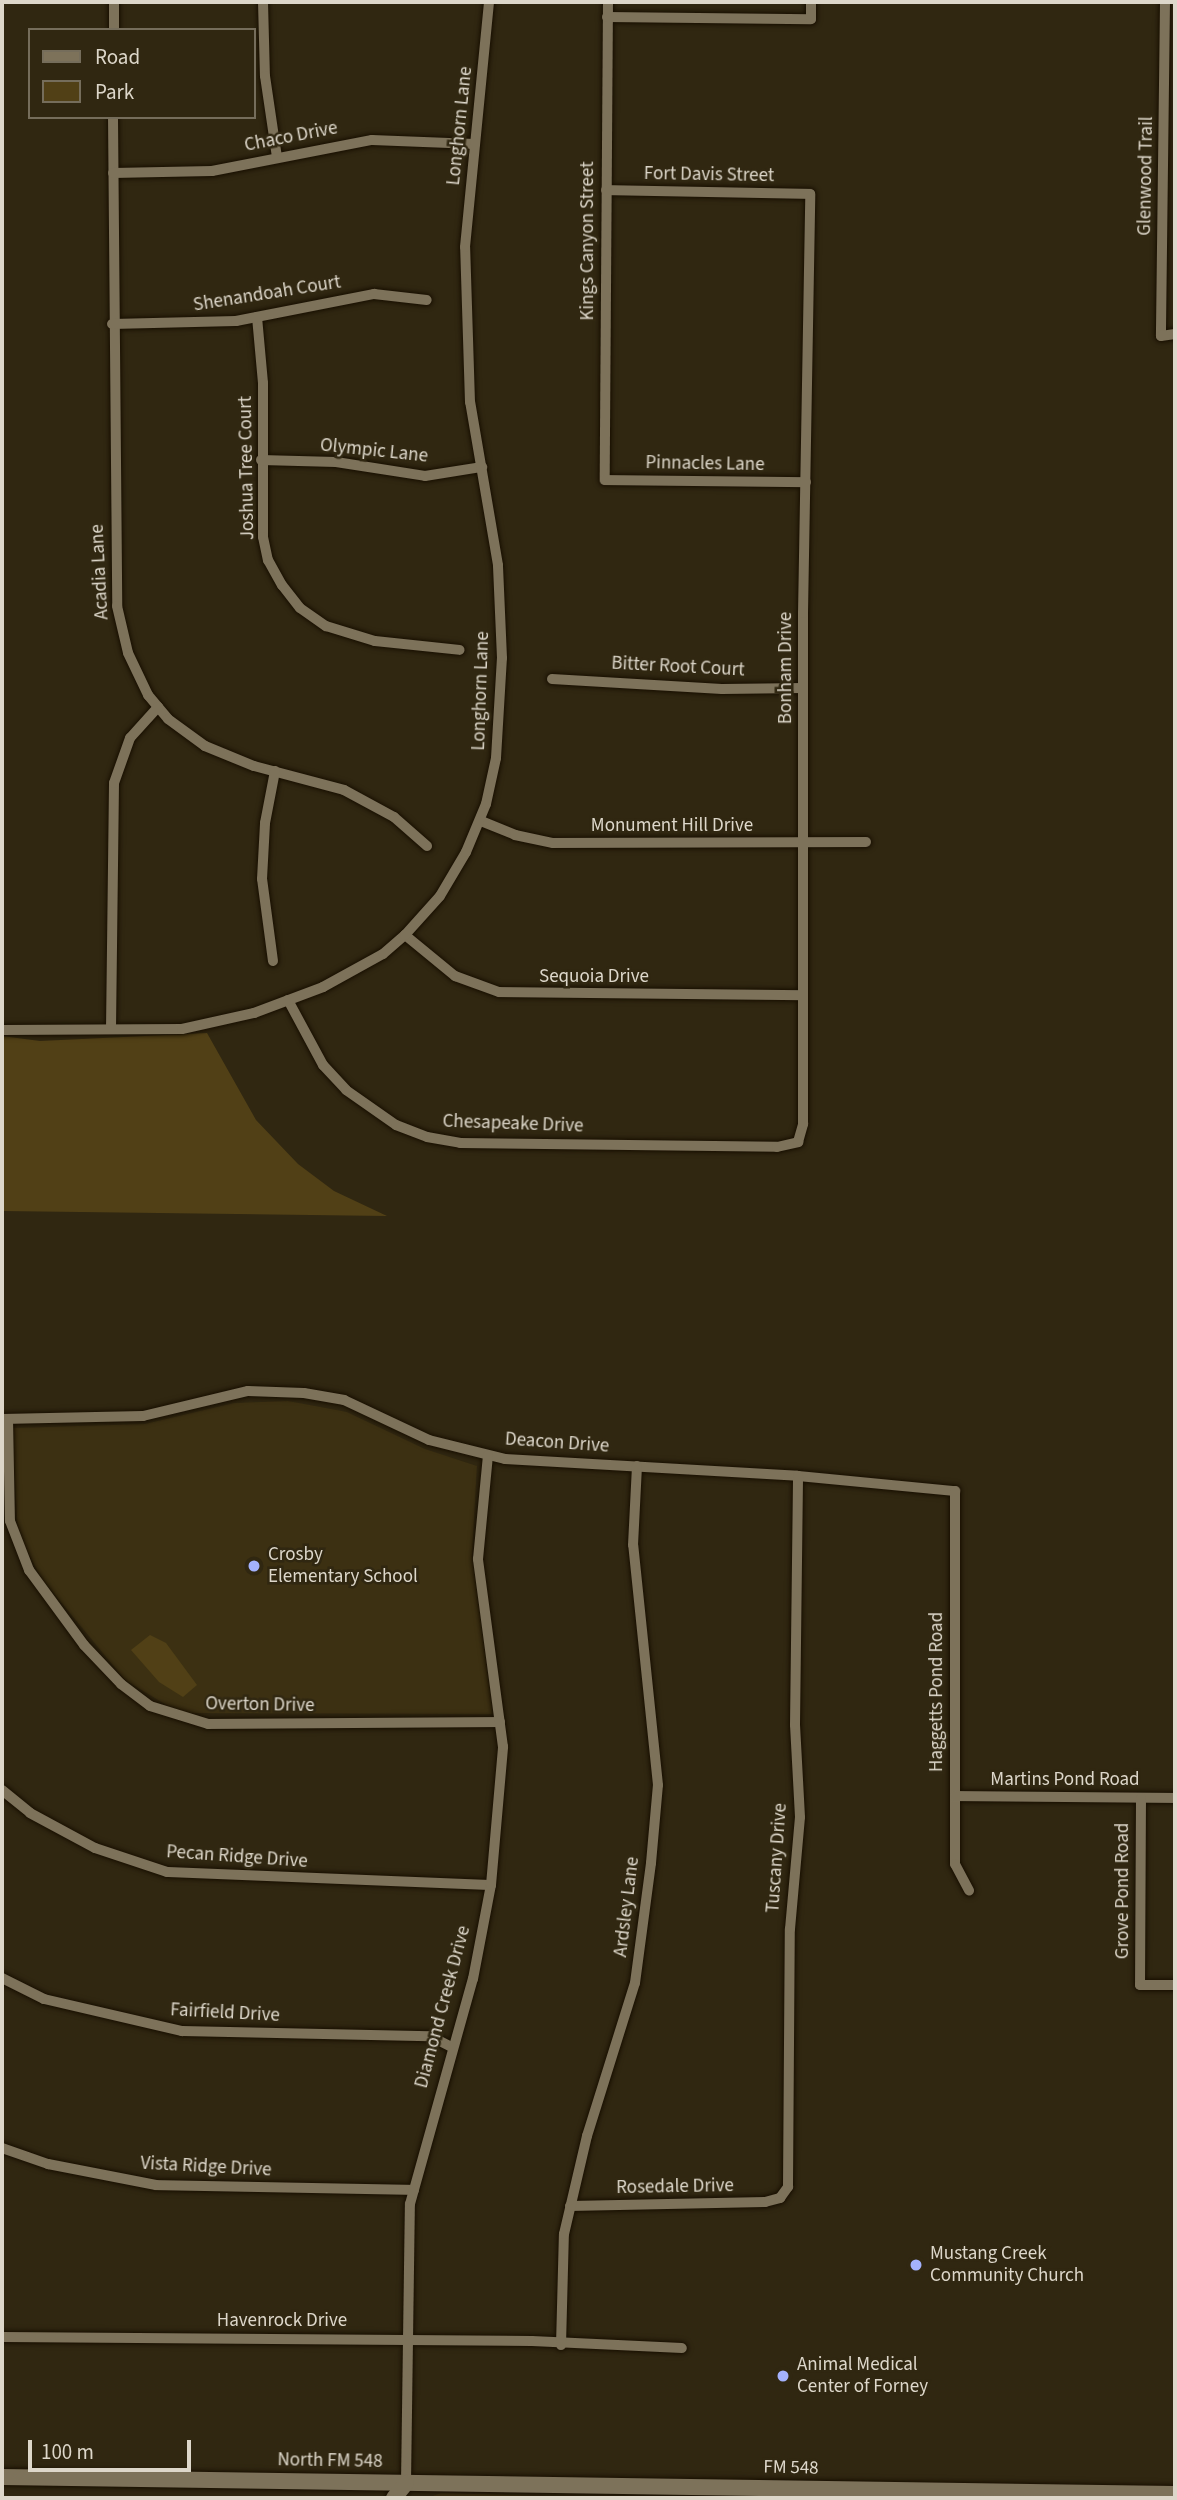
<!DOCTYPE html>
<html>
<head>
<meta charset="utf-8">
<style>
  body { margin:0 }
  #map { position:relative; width:1177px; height:2500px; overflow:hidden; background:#302711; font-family:"Source Sans 3",sans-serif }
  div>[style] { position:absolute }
  .built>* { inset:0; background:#3c3012 }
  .green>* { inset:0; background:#514016 }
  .roads { filter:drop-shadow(0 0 2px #180f00) drop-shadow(0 0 2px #180f00) }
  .street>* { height:10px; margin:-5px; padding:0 5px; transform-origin:5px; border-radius:5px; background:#7d725a }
  .secondary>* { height:16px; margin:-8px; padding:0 8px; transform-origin:8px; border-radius:8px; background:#7d725a }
  .dots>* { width:19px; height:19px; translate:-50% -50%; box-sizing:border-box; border:4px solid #302711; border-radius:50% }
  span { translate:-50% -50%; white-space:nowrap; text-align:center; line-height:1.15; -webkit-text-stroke:5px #302711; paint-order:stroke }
  .street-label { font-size:19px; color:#ddd7ca }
  .poi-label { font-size:19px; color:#ddd7ca }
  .left { translate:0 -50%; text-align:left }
  .frame { position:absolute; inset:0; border:4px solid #ddd7ca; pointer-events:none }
  .legend { position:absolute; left:28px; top:28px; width:228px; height:91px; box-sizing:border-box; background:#302711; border:2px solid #756d5b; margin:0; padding:9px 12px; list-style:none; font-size:21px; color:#ddd7ca }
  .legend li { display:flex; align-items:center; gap:14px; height:35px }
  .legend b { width:35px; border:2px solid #756d5b }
  .scale { position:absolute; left:28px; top:2440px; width:163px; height:32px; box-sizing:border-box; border:4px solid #ddd7ca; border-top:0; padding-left:9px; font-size:21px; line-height:24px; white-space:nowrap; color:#ddd7ca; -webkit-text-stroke:5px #302711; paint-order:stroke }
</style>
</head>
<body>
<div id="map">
  <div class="built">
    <i style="clip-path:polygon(288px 1401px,347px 1412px,425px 1449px,477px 1466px,472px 1554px,493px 1714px,186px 1713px,173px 1709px,125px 1680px,42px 1579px,18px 1534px,12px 1428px,145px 1424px,234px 1403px)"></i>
    <i style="clip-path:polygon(441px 2493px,583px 2497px,427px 2498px)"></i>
  </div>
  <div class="green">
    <i style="clip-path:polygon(207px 1033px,256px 1120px,298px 1164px,334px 1191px,387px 1216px,2px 1211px,2px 1036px,40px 1041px)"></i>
    <i style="clip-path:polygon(150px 1635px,166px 1643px,197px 1685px,183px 1697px,159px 1682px,131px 1650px)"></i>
  </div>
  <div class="roads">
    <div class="street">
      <i style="left:263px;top:2px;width:74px;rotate:88.5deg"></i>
      <i style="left:265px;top:76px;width:82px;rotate:81.6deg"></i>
      <i style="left:608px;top:2px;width:478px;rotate:90.4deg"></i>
      <i style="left:605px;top:480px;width:201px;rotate:0.6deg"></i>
      <i style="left:1165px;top:2px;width:334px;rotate:90.7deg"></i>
      <i style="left:1161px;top:336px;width:14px;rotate:-8deg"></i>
      <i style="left:607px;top:17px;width:204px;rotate:0.6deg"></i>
      <i style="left:811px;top:19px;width:17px;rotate:-90deg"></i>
      <i style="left:114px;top:30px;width:28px;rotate:-90deg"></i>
      <i style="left:113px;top:117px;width:489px;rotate:89.5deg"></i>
      <i style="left:117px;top:606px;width:48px;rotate:76.8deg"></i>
      <i style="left:128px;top:653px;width:47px;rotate:64.5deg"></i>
      <i style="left:148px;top:695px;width:31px;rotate:50deg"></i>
      <i style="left:168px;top:719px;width:46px;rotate:36.1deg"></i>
      <i style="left:205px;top:746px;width:53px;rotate:22.2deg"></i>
      <i style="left:254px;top:766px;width:93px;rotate:14.9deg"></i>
      <i style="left:344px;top:790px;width:57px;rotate:28.4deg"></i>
      <i style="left:394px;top:817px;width:44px;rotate:41.3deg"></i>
      <i style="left:113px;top:173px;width:99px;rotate:-1.2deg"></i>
      <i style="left:212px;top:171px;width:163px;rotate:-11deg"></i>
      <i style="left:372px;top:140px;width:103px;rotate:2.2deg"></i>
      <i style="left:257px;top:317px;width:66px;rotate:84.8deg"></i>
      <i style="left:263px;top:383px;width:154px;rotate:90deg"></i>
      <i style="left:263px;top:537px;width:24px;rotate:78deg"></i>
      <i style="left:268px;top:560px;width:29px;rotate:61deg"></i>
      <i style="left:282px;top:585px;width:29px;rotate:52deg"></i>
      <i style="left:300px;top:608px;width:32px;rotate:35deg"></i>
      <i style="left:326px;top:626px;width:51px;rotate:17deg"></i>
      <i style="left:375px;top:641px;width:85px;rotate:6deg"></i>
      <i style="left:112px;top:324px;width:124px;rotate:-1.4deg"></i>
      <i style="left:236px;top:321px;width:141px;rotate:-11.1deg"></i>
      <i style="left:374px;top:294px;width:53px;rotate:6.5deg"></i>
      <i style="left:261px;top:460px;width:75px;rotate:1.5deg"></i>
      <i style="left:336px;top:462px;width:90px;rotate:8.9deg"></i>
      <i style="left:425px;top:476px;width:58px;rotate:-9deg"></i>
      <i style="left:552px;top:679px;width:170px;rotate:3.4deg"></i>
      <i style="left:722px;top:689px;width:81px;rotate:-0.7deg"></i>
      <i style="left:481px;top:821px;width:37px;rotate:22deg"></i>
      <i style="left:515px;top:835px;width:39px;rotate:12deg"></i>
      <i style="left:553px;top:843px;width:313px;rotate:-0.2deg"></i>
      <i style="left:405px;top:935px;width:65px;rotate:39.4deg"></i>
      <i style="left:455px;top:976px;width:47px;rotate:20deg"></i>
      <i style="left:499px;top:992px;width:302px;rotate:0.6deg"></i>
      <i style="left:273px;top:961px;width:83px;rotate:-97.6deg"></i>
      <i style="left:262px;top:879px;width:56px;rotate:-86.9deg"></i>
      <i style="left:265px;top:823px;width:53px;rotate:-79.1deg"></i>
      <i style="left:288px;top:1000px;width:74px;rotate:61.7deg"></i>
      <i style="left:323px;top:1065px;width:34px;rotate:47deg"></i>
      <i style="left:346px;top:1090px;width:61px;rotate:35deg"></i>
      <i style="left:396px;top:1125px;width:33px;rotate:21deg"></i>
      <i style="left:427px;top:1137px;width:34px;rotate:10deg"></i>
      <i style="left:460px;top:1143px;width:317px;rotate:0.7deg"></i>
      <i style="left:777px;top:1147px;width:22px;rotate:-13deg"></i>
      <i style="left:798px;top:1142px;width:19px;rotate:-74deg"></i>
      <i style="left:803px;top:1124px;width:511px;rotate:-90deg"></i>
      <i style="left:803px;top:613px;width:419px;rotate:-89deg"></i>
      <i style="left:810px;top:194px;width:204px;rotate:-178.9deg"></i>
      <i style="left:111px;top:1029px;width:246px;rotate:-89.3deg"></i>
      <i style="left:114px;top:783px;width:48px;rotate:-70.4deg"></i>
      <i style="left:130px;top:738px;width:42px;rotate:-47.9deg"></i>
      <i style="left:2px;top:1030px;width:180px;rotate:-0.3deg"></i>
      <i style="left:182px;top:1029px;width:74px;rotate:-12.5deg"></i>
      <i style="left:254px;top:1013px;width:74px;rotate:-20.6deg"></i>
      <i style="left:323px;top:987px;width:68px;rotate:-28.8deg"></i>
      <i style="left:383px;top:954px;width:29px;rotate:-41deg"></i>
      <i style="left:405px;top:935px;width:52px;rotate:-48.1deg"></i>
      <i style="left:440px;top:896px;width:51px;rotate:-59.4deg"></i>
      <i style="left:466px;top:852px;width:52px;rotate:-67.4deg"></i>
      <i style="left:486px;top:804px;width:47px;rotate:-77.7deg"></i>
      <i style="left:496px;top:758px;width:100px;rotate:-86.6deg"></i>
      <i style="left:502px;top:658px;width:93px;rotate:-92.5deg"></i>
      <i style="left:498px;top:565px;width:165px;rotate:-99.7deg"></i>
      <i style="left:470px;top:402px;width:155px;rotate:-91.8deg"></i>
      <i style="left:465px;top:247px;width:246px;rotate:-84.4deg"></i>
      <i style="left:2px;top:1419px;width:141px;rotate:-1.2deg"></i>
      <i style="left:143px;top:1416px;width:108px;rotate:-13.4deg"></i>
      <i style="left:248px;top:1391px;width:56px;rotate:2deg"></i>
      <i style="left:304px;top:1393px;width:41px;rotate:9.9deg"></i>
      <i style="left:344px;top:1400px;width:94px;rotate:25.2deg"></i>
      <i style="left:429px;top:1440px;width:78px;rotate:14deg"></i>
      <i style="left:505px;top:1459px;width:293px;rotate:3.3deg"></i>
      <i style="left:798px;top:1476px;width:158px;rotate:5.5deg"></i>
      <i style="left:955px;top:1491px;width:373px;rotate:90deg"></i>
      <i style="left:955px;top:1864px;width:30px;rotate:62deg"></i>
      <i style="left:8px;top:1419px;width:102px;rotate:88.9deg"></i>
      <i style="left:10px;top:1521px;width:53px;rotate:68.8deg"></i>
      <i style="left:29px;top:1570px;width:93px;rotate:53.7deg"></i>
      <i style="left:84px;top:1645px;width:54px;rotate:46.5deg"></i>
      <i style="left:121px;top:1684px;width:36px;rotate:37deg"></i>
      <i style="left:150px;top:1706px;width:61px;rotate:17.2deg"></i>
      <i style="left:208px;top:1724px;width:292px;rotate:-0.4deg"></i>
      <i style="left:2px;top:1790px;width:36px;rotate:39deg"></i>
      <i style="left:30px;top:1813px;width:74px;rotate:28.3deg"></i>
      <i style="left:95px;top:1848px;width:76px;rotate:18.4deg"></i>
      <i style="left:167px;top:1872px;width:324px;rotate:2.3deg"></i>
      <i style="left:955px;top:1796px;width:220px;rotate:0.5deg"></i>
      <i style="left:1141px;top:1798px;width:187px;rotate:90.3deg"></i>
      <i style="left:1140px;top:1985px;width:35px"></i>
      <i style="left:2px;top:1978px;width:47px;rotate:26.6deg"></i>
      <i style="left:44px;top:1999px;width:142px;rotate:13.1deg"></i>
      <i style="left:182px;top:2031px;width:248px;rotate:1.2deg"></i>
      <i style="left:430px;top:2036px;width:25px;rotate:27deg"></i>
      <i style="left:2px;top:2148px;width:49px;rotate:19.2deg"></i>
      <i style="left:48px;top:2164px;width:110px;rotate:11deg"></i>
      <i style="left:156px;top:2185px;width:258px;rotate:1.1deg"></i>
      <i style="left:570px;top:2206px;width:195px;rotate:-1.2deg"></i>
      <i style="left:765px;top:2202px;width:16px;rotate:-15deg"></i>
      <i style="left:780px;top:2198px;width:14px;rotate:-54deg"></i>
      <i style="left:788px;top:2187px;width:258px;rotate:-89.6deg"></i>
      <i style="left:790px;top:1929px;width:112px;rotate:-84.9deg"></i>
      <i style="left:800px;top:1817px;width:92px;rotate:-93.1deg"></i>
      <i style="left:795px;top:1725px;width:249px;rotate:-89.3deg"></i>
      <i style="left:2px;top:2337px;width:530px;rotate:0.43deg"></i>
      <i style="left:532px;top:2341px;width:150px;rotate:2.7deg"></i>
      <i style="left:561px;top:2345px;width:111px;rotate:-88.5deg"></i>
      <i style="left:564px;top:2234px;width:101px;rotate:-76.8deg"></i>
      <i style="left:587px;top:2136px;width:160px;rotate:-72.6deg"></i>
      <i style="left:635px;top:1983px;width:121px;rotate:-82.4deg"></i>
      <i style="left:651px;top:1863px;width:78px;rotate:-84.9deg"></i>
      <i style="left:658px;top:1785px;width:241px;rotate:-95.9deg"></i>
      <i style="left:633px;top:1545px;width:79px;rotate:-87.1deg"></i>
      <i style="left:406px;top:2483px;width:279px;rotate:-89.2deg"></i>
      <i style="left:410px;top:2204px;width:234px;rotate:-74.4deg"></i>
      <i style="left:473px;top:1979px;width:96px;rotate:-79.2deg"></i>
      <i style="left:491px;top:1885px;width:139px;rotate:-85deg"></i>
      <i style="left:503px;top:1747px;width:190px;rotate:-97.6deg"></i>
      <i style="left:478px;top:1559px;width:104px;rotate:-84.5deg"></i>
    </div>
    <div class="secondary">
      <i style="left:2px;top:2477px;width:1173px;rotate:0.83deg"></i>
      <i style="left:394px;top:2498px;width:19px;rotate:-51deg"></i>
    </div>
  </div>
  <div class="dots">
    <i style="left:254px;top:1566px;background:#a4b2fc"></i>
    <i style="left:916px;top:2265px;background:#a4b2fc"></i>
    <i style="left:783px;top:2376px;background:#a4b2fc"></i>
  </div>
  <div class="street-label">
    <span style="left:460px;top:126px;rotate:-84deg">Longhorn Lane</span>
    <span style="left:291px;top:137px;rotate:-11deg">Chaco Drive</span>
    <span style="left:709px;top:175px;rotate:1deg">Fort Davis Street</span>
    <span style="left:1146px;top:176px;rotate:-89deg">Glenwood Trail</span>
    <span style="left:588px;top:241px;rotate:-90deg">Kings Canyon Street</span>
    <span style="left:267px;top:294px;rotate:-9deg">Shenandoah Court</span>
    <span style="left:374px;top:451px;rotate:6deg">Olympic Lane</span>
    <span style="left:705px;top:464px;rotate:1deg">Pinnacles Lane</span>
    <span style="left:247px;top:468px;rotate:-91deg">Joshua Tree Court</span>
    <span style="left:100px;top:572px;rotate:-93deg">Acadia Lane</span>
    <span style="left:678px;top:667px;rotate:3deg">Bitter Root Court</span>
    <span style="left:786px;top:668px;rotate:-90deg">Bonham Drive</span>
    <span style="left:481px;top:691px;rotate:-88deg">Longhorn Lane</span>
    <span style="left:672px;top:826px">Monument Hill Drive</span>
    <span style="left:594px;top:977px">Sequoia Drive</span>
    <span style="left:513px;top:1124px;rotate:2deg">Chesapeake Drive</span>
    <span style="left:557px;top:1443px;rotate:4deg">Deacon Drive</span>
    <span style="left:937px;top:1692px;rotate:-90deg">Haggetts Pond Road</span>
    <span style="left:260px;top:1705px;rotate:1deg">Overton Drive</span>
    <span style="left:1065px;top:1780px">Martins Pond Road</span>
    <span style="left:237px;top:1857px;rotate:4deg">Pecan Ridge Drive</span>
    <span style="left:777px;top:1858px;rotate:-86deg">Tuscany Drive</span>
    <span style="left:1123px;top:1891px;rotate:-90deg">Grove Pond Road</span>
    <span style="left:627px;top:1907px;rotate:-83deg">Ardsley Lane</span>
    <span style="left:443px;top:2007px;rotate:-75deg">Diamond Creek Drive</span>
    <span style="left:225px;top:2013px;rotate:3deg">Fairfield Drive</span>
    <span style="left:206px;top:2167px;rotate:3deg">Vista Ridge Drive</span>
    <span style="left:675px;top:2187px;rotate:-1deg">Rosedale Drive</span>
    <span style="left:282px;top:2321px">Havenrock Drive</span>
    <span style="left:330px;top:2461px;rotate:1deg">North FM 548</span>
    <span style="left:791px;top:2468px;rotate:1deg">FM 548</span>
  </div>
  <div class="poi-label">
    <span class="left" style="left:268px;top:1566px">Crosby<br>Elementary School</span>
    <span class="left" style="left:930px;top:2265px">Mustang Creek<br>Community Church</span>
    <span class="left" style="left:797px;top:2376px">Animal Medical<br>Center of Forney</span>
  </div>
  <div class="frame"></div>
  <ul class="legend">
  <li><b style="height:9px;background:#7d725a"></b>Road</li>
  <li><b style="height:19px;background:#514016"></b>Park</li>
  </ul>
  <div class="scale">100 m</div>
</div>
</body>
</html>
